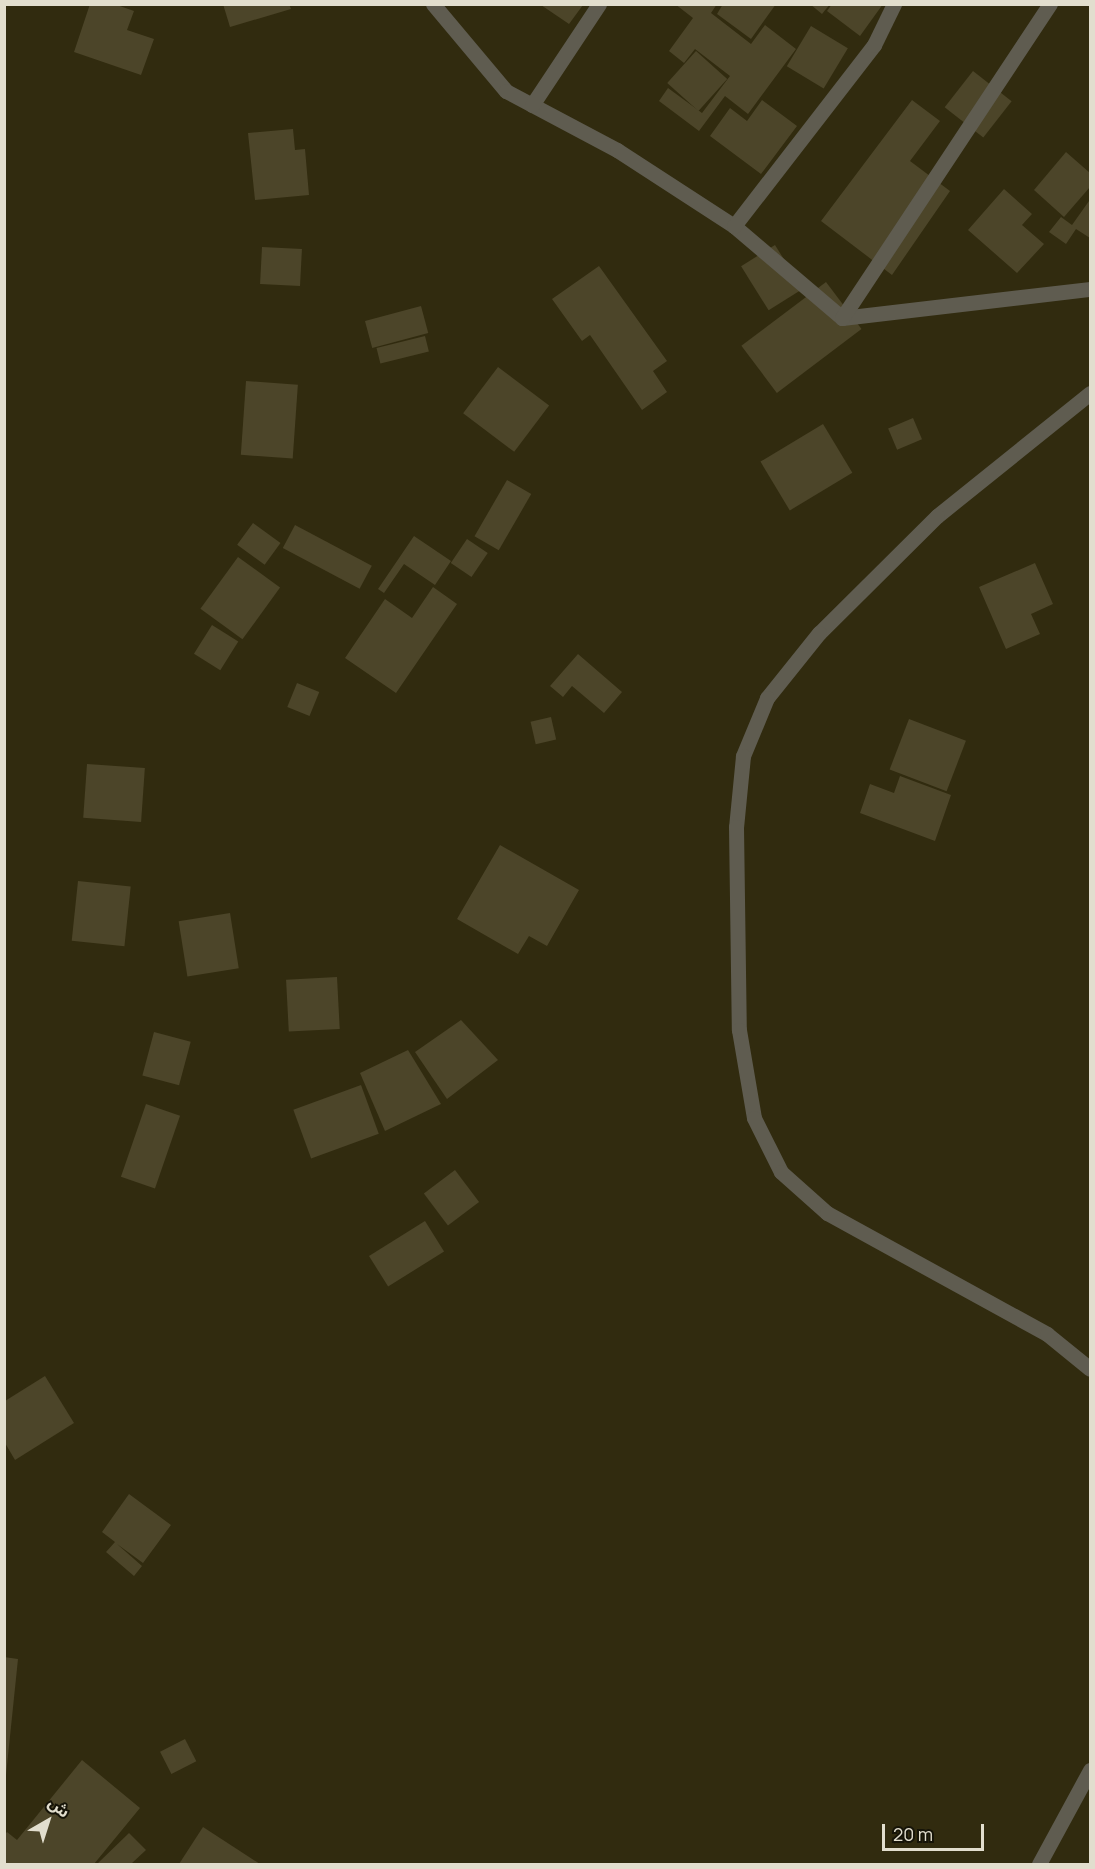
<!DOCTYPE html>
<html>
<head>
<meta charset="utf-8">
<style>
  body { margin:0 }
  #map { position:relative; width:1095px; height:1869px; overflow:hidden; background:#312b0f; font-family:Manrope,"Noto Sans Arabic",sans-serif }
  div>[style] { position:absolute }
  .building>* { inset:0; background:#4c4529; transform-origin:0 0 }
  .minor>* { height:15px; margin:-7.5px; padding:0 7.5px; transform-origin:7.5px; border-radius:7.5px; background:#5f5c50 }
  .tertiary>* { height:15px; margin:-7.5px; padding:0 7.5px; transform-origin:7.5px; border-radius:7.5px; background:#5f5c50 }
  span { translate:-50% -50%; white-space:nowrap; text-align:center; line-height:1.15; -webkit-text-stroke:4.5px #161408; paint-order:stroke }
  .frame { position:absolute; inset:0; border:6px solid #e2dece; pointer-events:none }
  .north { position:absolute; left:18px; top:1791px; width:60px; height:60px; -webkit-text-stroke:4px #161408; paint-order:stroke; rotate:39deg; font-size:16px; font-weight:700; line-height:24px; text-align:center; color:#e2dece }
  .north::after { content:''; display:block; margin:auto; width:21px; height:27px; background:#e2dece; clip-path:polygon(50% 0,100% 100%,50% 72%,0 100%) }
  .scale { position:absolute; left:882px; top:1824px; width:102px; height:27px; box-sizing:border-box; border:3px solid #e2dece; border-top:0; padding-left:8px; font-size:18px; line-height:21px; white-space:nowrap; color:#e2dece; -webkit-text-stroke:4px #161408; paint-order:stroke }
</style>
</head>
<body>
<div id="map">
  <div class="building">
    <i style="clip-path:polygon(90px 4px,114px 4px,134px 11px,127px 30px,154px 39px,141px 75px,74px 52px)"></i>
    <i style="clip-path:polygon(223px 4px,289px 4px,291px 9px,230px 27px)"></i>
    <i style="clip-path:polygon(675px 4px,717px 4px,711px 13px,751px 44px,765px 25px,796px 49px,748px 114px,725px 96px,699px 131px,659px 101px,668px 88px,702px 113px,730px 76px,695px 49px,684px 63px,669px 51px,693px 18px)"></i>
    <i style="clip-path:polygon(723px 4px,776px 4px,751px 39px,717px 14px)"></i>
    <i style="clip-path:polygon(810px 4px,830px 4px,822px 14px)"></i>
    <i style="clip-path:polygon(832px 4px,883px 4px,860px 36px,827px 11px)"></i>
    <i style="clip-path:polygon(541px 5px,583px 5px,569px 24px)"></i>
    <i style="left:811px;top:26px;width:43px;height:47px;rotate:31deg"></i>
    <i style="left:696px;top:51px;width:42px;height:43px;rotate:42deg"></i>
    <i style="left:973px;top:71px;width:49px;height:46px;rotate:38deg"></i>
    <i style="clip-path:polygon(762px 100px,797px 126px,761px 174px,710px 136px,730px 108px,747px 121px)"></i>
    <i style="clip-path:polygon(912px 100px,940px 121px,910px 161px,950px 191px,892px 275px,821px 221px)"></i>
    <i style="clip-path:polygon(293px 129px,295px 150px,305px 149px,309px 195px,255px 200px,248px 133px)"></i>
    <i style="clip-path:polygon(1066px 152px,1090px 173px,1090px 187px,1064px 217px,1034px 190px)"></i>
    <i style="clip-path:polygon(1004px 189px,1032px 214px,1022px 225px,1044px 244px,1017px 273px,968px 230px)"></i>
    <i style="clip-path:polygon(1089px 201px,1090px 238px,1076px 229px,1066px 244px,1049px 232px,1061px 217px,1072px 225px)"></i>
    <i style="left:775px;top:245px;width:52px;height:40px;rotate:58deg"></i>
    <i style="left:262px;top:247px;width:40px;height:37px;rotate:3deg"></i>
    <i style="clip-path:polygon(599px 266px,667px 361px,653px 371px,667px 392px,642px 410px,590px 335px,582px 341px,552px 299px)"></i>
    <i style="left:826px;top:282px;width:59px;height:106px;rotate:53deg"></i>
    <i style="left:421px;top:306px;width:28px;height:58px;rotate:75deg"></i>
    <i style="left:425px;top:336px;width:16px;height:50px;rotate:76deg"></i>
    <i style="left:498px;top:367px;width:64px;height:58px;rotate:37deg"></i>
    <i style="left:246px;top:381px;width:52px;height:74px;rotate:4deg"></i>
    <i style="left:913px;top:418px;width:23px;height:27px;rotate:67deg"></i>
    <i style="left:823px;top:424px;width:57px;height:73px;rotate:59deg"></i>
    <i style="left:507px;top:480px;width:28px;height:65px;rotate:30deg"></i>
    <i style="left:253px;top:523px;width:34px;height:27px;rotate:36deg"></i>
    <i style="left:295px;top:525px;width:87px;height:26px;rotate:28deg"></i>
    <i style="clip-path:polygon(414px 536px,451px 561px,435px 585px,404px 564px,384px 593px,378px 589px)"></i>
    <i style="left:467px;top:539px;width:25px;height:29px;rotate:34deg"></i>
    <i style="left:238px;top:557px;width:52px;height:64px;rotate:36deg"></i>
    <i style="clip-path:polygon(1035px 563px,1053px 604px,1031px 614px,1040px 634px,1006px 649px,979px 587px)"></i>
    <i style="clip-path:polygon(433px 587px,457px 604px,396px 693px,345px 658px,385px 599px,412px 618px)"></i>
    <i style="left:212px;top:625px;width:31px;height:34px;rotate:32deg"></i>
    <i style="clip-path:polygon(578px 654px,622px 692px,604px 713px,572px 686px,563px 697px,550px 686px)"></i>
    <i style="left:297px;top:683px;width:24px;height:26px;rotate:22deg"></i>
    <i style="left:551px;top:717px;width:23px;height:21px;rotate:77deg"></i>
    <i style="left:909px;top:719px;width:61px;height:54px;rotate:21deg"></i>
    <i style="left:87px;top:764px;width:58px;height:54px;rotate:4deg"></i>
    <i style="clip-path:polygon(900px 776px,951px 795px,935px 841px,860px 813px,870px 784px,894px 793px)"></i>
    <i style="clip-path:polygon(500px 845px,579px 890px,547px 946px,529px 936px,518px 954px,457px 919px)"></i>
    <i style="left:78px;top:881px;width:53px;height:60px;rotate:6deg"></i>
    <i style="left:230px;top:913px;width:56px;height:52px;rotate:81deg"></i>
    <i style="left:337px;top:977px;width:52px;height:51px;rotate:87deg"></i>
    <i style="clip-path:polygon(461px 1020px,498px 1060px,447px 1099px,415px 1052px)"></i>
    <i style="left:154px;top:1032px;width:38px;height:45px;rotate:15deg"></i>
    <i style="clip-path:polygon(408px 1050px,441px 1104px,385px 1131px,360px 1073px)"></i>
    <i style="left:361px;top:1085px;width:52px;height:72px;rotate:70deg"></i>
    <i style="left:146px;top:1104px;width:36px;height:77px;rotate:19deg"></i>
    <i style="left:455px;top:1170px;width:40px;height:39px;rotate:53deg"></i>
    <i style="left:425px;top:1221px;width:36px;height:66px;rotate:58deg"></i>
    <i style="clip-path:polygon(45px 1376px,74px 1423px,15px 1460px,5px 1443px,5px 1401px)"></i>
    <i style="clip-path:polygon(129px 1494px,171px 1525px,143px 1563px,117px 1544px,142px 1566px,134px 1576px,106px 1552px,115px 1542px,102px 1532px)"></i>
    <i style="clip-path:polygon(4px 1657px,18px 1659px,6px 1775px,4px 1775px)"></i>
    <i style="left:185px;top:1739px;width:25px;height:28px;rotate:63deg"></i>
    <i style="clip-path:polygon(82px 1760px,140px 1808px,94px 1864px,4px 1864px,4px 1835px,7px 1832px,17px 1840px)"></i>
    <i style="clip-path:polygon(203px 1827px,260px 1864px,179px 1864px)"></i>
    <i style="clip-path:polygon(129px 1833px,146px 1850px,131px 1864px,97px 1864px)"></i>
  </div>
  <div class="minor">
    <i style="left:433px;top:4px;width:114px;rotate:50deg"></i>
    <i style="left:506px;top:91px;width:126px;rotate:28deg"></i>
    <i style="left:617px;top:150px;width:140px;rotate:33deg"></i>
    <i style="left:734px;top:226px;width:142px;rotate:40.4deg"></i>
    <i style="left:842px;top:318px;width:250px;rotate:-6.7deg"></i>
    <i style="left:532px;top:105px;width:121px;rotate:-56.4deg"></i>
    <i style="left:734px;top:226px;width:229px;rotate:-52.3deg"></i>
    <i style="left:874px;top:45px;width:46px;rotate:-64deg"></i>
    <i style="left:842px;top:318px;width:377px;rotate:-56.5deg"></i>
  </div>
  <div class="tertiary">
    <i style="left:1090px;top:393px;width:196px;rotate:141.2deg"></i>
    <i style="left:937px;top:516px;width:166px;rotate:135.2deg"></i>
    <i style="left:819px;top:633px;width:83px;rotate:128.7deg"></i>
    <i style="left:767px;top:698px;width:63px;rotate:112.5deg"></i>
    <i style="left:743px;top:756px;width:71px;rotate:95.6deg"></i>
    <i style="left:736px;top:827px;width:203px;rotate:89.2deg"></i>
    <i style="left:739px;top:1030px;width:89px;rotate:80.3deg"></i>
    <i style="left:754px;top:1118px;width:60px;rotate:63.4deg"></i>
    <i style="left:781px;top:1172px;width:62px;rotate:41.7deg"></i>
    <i style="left:827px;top:1213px;width:251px;rotate:28.8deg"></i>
    <i style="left:1047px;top:1334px;width:55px;rotate:39.1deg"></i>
    <i style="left:1039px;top:1864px;width:107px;rotate:-61.5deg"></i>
  </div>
  <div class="frame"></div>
  <div class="north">ش</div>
  <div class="scale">20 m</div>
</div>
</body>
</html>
